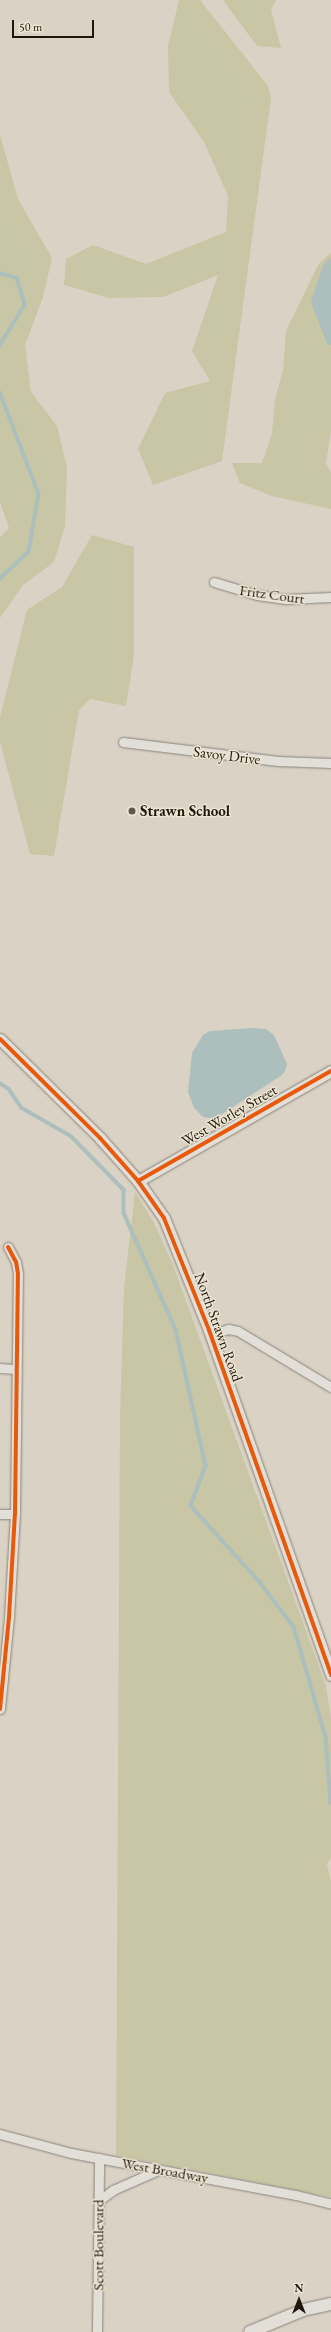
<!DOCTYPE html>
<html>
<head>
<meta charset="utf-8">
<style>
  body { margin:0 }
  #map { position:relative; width:331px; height:2332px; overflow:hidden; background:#dad2c4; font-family:"EB Garamond",serif }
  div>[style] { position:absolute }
  .green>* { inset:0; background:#c8c6a5 }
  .water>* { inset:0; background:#acbfbc }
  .stream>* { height:3.5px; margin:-1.75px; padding:0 1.75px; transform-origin:1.75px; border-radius:1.75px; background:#acbfbc }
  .roads { filter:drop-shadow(0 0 1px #8a847b) drop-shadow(0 0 1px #8a847b) }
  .minor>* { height:9px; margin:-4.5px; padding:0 4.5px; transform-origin:4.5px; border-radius:4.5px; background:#e2dfd8 }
  .tertiary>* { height:11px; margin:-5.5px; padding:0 5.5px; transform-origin:5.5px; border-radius:5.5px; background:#e2dfd8 }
  .secondary>* { height:12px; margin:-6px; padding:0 6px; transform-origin:6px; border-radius:6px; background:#e2dfd8 }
  .cycleway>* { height:4px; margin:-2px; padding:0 2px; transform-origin:2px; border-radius:2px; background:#e8590c }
  .dots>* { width:11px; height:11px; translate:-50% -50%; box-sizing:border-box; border:2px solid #ede4d2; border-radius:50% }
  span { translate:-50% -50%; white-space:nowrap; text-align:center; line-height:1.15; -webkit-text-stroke:3px #ede4d2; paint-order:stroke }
  .street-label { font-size:15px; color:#1f170e }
  .poi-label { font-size:15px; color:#1f170e; font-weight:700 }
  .left { translate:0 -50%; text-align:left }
  .north { position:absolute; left:279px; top:2280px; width:40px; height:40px; -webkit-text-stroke:3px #ede4d2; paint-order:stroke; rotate:0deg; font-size:11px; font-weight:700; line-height:16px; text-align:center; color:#1f170e }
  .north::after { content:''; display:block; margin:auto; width:14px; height:18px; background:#1f170e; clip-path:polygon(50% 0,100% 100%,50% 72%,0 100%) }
  .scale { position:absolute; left:12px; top:20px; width:82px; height:18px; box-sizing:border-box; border:2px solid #1f170e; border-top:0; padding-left:5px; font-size:12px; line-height:14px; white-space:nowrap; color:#1f170e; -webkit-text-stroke:3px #ede4d2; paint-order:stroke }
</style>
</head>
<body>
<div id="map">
  <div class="green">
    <i style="clip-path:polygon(179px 0,200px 0,268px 86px,271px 98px,222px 461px,153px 485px,138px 449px,165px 393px,210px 381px,192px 351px,218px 275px,163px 297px,109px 298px,64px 285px,66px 259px,93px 245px,146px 264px,226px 232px,228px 196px,204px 142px,169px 92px,168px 46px)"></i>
    <i style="clip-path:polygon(223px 0,276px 0,271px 10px,281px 48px,257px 46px)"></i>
    <i style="clip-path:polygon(0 135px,18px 199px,52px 258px,43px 297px,25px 345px,31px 392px,57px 426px,67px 468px,65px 526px,54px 562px,23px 585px,0 618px,0 537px,9px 528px,0 502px)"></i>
    <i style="clip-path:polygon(331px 253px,331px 431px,326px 463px,331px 473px,331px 509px,272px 496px,240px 483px,232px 463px,262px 463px,272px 434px,275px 399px,283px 370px,286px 331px,318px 265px)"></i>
    <i style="clip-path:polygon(92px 535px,134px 547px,134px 655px,126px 706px,90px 699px,79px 710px,54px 856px,30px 854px,0 742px,0 717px,27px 610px,62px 587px)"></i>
    <i style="clip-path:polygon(135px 1192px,154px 1223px,173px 1265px,326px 1686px,331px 1718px,331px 1858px,327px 1864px,331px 1881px,331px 2197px,116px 2155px,120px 1415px,124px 1288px)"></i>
  </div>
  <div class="water">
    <i style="clip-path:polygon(331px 258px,331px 345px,327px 344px,311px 302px,323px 265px)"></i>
    <i style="clip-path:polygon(253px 1028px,266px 1029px,274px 1035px,287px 1064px,285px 1071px,282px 1075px,222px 1114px,211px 1118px,203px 1117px,194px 1108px,188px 1092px,192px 1053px,203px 1035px,210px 1031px)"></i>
  </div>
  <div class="stream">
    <i style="left:0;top:273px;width:18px;rotate:16deg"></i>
    <i style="left:17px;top:278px;width:28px;rotate:73deg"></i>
    <i style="left:25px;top:305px;width:48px;rotate:121.4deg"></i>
    <i style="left:0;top:392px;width:109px;rotate:69.1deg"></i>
    <i style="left:39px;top:494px;width:59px;rotate:99.8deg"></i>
    <i style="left:29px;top:552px;width:40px;rotate:137deg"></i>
    <i style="left:0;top:1083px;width:11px;rotate:34deg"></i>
    <i style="left:9px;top:1089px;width:23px;rotate:56deg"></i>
    <i style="left:22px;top:1108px;width:56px;rotate:29.7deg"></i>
    <i style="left:71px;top:1136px;width:76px;rotate:45.5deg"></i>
    <i style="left:124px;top:1190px;width:23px;rotate:90deg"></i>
    <i style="left:124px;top:1213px;width:128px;rotate:66deg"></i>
    <i style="left:176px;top:1330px;width:139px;rotate:77.6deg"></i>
    <i style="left:206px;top:1466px;width:43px;rotate:110.6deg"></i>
    <i style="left:191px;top:1506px;width:101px;rotate:47.8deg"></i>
    <i style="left:259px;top:1581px;width:58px;rotate:52.7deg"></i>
    <i style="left:294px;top:1627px;width:115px;rotate:73.8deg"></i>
    <i style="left:326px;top:1737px;width:66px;rotate:85.7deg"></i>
  </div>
  <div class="roads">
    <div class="minor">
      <i style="left:214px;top:582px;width:45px;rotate:16.8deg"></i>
      <i style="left:257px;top:595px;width:30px;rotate:8deg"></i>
      <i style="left:287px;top:599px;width:44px;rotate:-2.6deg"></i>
      <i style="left:123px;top:742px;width:156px;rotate:7deg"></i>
      <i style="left:278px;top:761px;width:53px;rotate:2.2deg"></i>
      <i style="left:211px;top:1334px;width:18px;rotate:-16deg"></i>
      <i style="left:228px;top:1329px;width:10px;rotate:11deg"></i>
      <i style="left:238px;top:1331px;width:109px;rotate:31.1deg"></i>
      <i style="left:0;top:1368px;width:16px;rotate:4deg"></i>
      <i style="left:0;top:1514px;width:15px"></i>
      <i style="left:0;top:1709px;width:92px;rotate:-84.4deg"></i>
      <i style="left:9px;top:1617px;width:103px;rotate:-86.7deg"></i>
      <i style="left:15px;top:1514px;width:240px;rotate:-89.3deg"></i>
      <i style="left:18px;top:1274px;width:12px;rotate:-99deg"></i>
      <i style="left:16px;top:1262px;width:17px;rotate:-118deg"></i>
      <i style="left:0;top:2134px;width:73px;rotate:15deg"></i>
      <i style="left:71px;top:2153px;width:229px;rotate:10.6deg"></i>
      <i style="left:296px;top:2195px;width:36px;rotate:14deg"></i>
      <i style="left:98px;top:2201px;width:19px;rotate:-36deg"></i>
      <i style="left:113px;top:2190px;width:49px;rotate:-24deg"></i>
      <i style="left:97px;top:2332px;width:174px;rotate:-89.3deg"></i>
    </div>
    <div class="tertiary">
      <i style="left:0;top:1039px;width:141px;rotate:44.7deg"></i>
      <i style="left:100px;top:1138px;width:57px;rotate:48.5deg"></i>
      <i style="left:138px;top:1181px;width:45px;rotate:54.9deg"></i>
      <i style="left:164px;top:1218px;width:121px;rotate:68.1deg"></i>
      <i style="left:209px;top:1330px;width:366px;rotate:70.5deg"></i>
      <i style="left:138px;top:1181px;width:222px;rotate:-29.7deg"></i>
    </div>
    <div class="secondary">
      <i style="left:250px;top:2332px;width:57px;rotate:-22.5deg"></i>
      <i style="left:303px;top:2310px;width:29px;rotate:-12deg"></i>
    </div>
  </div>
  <div class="cycleway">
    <i style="left:0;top:1039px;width:141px;rotate:44.7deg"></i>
    <i style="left:100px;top:1138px;width:57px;rotate:48.5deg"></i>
    <i style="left:138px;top:1181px;width:45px;rotate:54.9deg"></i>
    <i style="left:164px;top:1218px;width:121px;rotate:68.1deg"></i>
    <i style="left:209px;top:1330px;width:366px;rotate:70.5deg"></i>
    <i style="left:138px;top:1181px;width:222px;rotate:-29.7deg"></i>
    <i style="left:0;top:1709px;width:92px;rotate:-84.4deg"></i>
    <i style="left:9px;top:1617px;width:103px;rotate:-86.7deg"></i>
    <i style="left:15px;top:1514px;width:240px;rotate:-89.3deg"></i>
    <i style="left:18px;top:1274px;width:12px;rotate:-99deg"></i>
    <i style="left:16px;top:1262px;width:17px;rotate:-118deg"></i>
  </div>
  <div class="dots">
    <i style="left:132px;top:811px;background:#60584e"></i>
  </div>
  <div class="street-label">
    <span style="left:272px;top:594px;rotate:8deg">Fritz Court</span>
    <span style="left:227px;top:755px;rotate:7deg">Savoy Drive</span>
    <span style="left:229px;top:1115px;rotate:-30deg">West Worley Street</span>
    <span style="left:219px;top:1327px;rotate:70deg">North Strawn Road</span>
    <span style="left:165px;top:2170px;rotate:10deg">West Broadway</span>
    <span style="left:98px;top:2245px;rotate:-90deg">Scott Boulevard</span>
  </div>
  <div class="poi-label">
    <span class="left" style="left:140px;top:811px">Strawn School</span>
  </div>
  <div class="north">N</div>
  <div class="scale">50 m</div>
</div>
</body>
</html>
